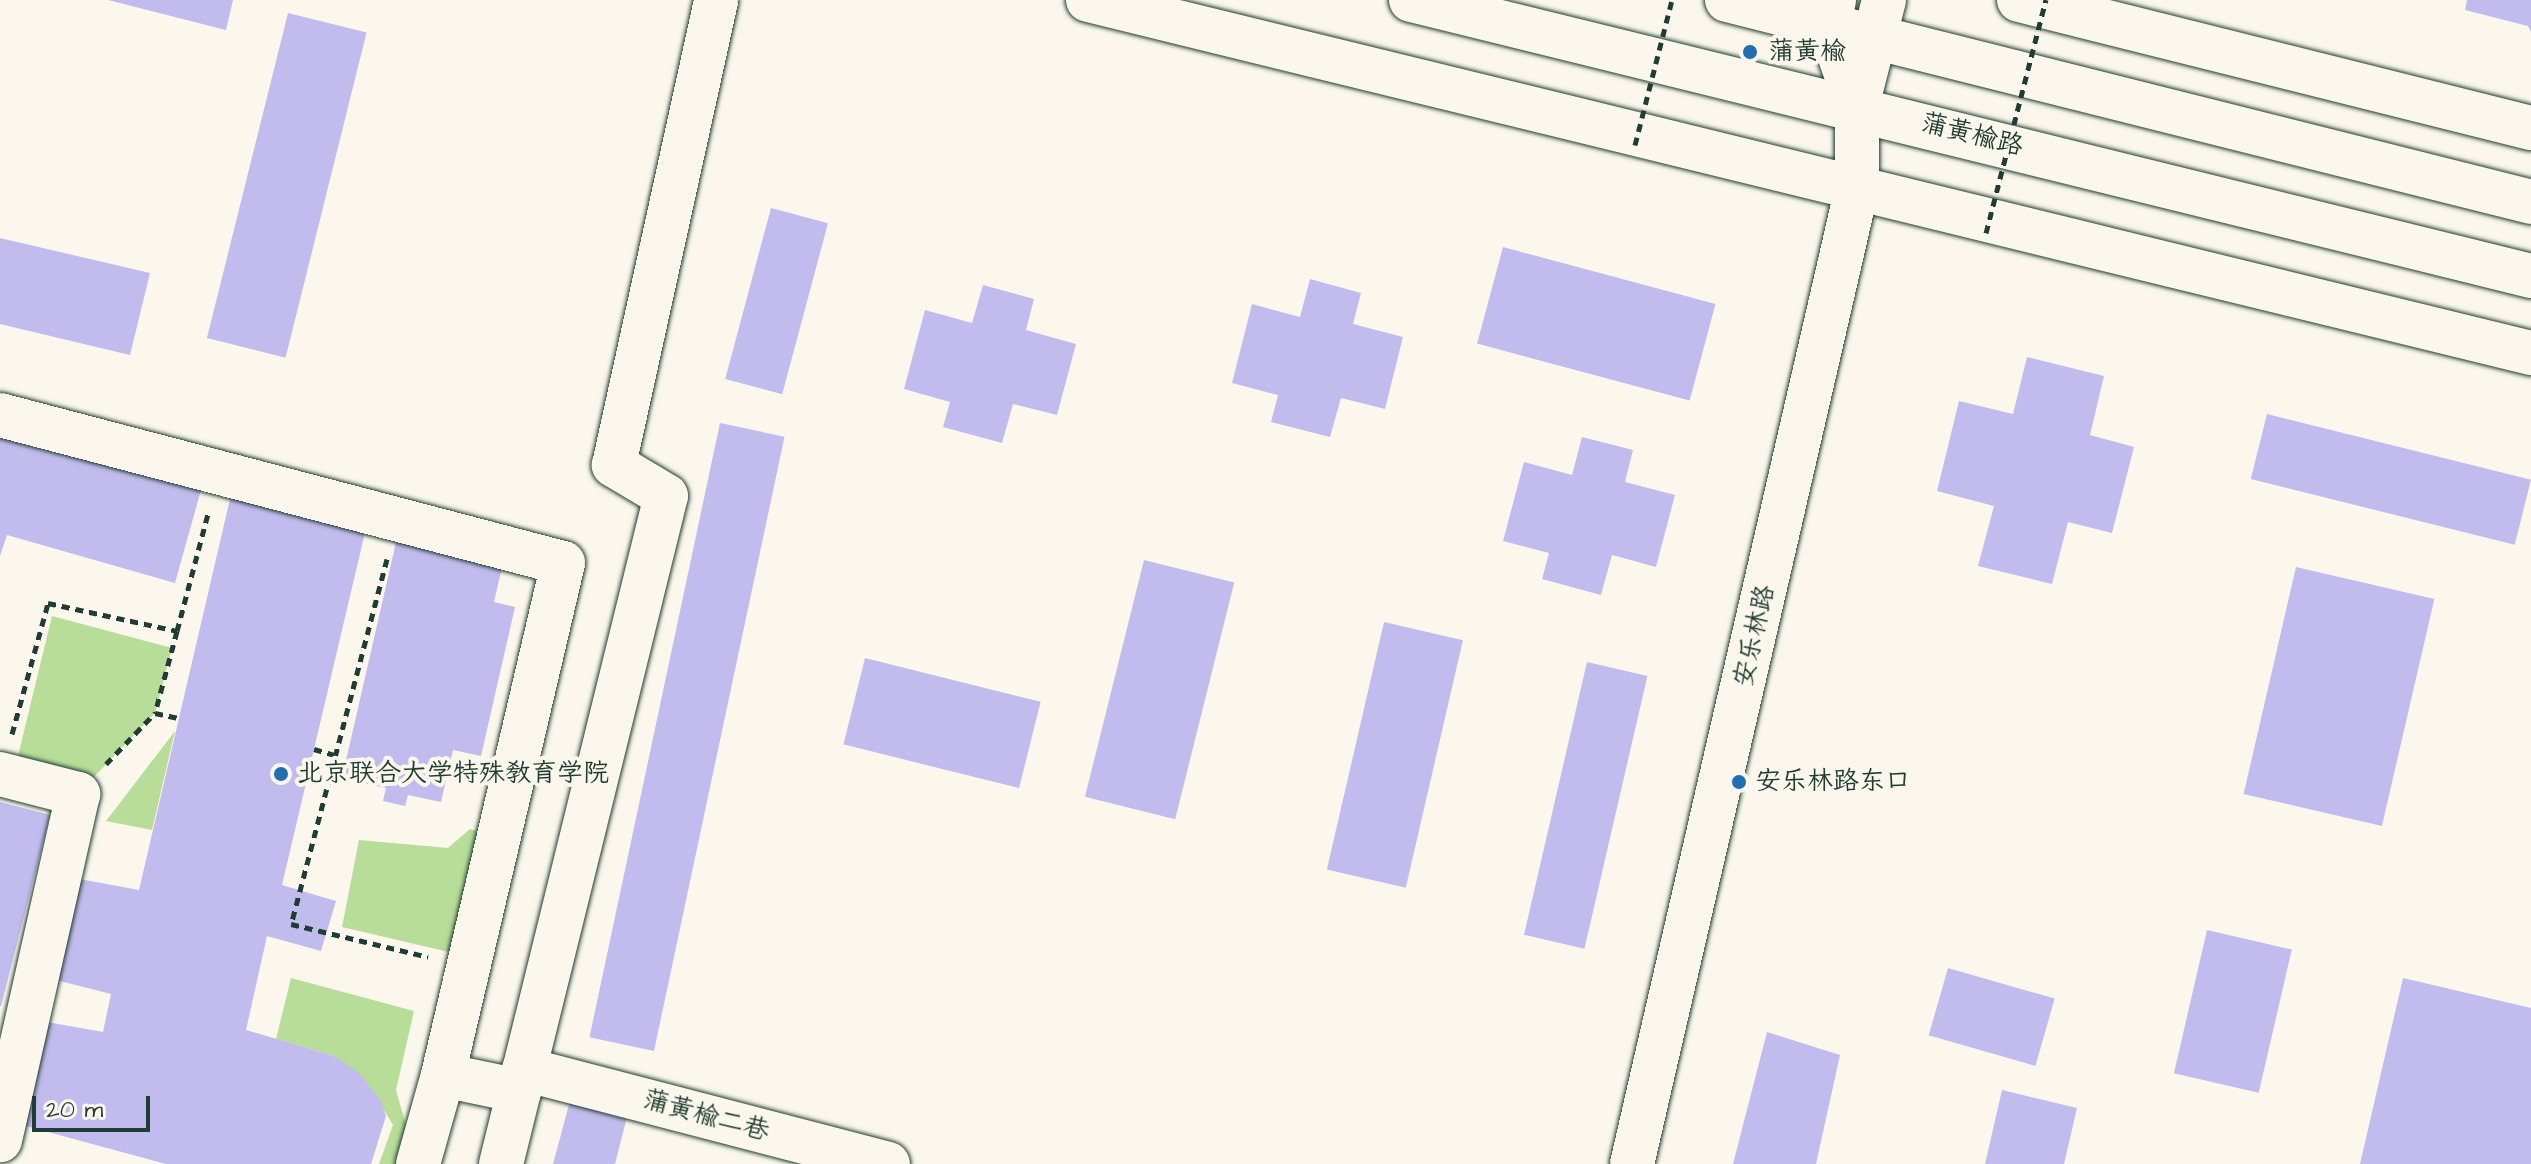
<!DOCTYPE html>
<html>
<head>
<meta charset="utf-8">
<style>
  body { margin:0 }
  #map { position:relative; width:2531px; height:1164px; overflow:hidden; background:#fbf7ec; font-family:"Architects Daughter","LXGW WenKai TC",sans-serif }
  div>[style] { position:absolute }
  .green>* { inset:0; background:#b8dd98 }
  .building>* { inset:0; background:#c2bcee; transform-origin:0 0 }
  .path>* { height:5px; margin-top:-2.5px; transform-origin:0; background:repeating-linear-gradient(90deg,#1f3d34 0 8px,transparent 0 14px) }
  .roads { filter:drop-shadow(0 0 2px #1f3d34) drop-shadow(0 0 2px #1f3d34) }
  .minor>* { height:44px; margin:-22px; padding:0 22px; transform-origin:22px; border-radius:22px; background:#fbf7ec }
  .major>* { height:44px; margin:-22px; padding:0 22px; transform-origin:22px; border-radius:22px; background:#fbf7ec }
  .path-bridge>* { height:5px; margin-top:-2.5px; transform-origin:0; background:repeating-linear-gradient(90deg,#1f3d34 0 8px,transparent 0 14px) }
  .dots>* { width:22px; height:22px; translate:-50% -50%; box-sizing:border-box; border:4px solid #fbf7ec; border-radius:50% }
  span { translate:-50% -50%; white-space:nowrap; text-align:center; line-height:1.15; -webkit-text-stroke:8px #fbf7ec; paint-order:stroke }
  .poi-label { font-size:26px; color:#1f3d34 }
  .left { translate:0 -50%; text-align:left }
  .street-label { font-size:26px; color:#1f3d34 }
  .scale { position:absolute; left:32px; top:1096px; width:118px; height:36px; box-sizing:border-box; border:4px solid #1f3d34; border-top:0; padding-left:10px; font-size:24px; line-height:28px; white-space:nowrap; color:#1f3d34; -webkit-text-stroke:6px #fbf7ec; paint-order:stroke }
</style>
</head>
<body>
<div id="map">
  <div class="green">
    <i style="clip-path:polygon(52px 616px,172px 648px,155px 713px,92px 779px,17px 760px)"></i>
    <i style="clip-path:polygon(175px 731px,152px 830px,106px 821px)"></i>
    <i style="clip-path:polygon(470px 829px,492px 836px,453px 953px,342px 927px,359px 840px,448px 848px)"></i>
    <i style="clip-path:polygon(291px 978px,414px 1011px,396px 1090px,408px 1132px,402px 1164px,379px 1164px,393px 1125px,370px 1087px,334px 1056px,276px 1039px)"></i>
  </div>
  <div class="building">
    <i style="clip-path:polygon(108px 0,233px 0,226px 30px)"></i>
    <i style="clip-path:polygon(2467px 0,2531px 0,2531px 32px,2528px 26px,2465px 10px)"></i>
    <i style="left:288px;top:13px;width:81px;height:335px;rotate:14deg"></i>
    <i style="left:771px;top:208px;width:59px;height:177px;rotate:15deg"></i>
    <i style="clip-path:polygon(0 238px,150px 273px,130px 355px,0 324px)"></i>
    <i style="left:1503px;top:247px;width:220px;height:100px;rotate:15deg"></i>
    <i style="clip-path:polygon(1310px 279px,1361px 293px,1353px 324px,1403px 337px,1385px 409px,1341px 398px,1330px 437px,1271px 422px,1278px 395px,1232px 383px,1252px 304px,1300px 317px)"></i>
    <i style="clip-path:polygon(983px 285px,1034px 299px,1026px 330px,1076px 344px,1057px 415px,1013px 404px,1002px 443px,943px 427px,950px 402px,904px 389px,925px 310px,972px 323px)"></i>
    <i style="clip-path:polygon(2027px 357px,2104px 376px,2090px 435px,2134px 447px,2112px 533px,2068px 522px,2052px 584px,1978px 566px,1994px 506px,1937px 491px,1959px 401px,2013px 414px)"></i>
    <i style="left:2267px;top:414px;width:272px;height:67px;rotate:14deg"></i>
    <i style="left:720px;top:423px;width:66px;height:628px;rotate:12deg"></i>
    <i style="clip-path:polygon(0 433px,201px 490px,175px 583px,7px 535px,0 556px)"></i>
    <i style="clip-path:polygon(1582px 437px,1633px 450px,1625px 482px,1675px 495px,1656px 567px,1612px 555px,1601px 595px,1542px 579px,1549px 553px,1503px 541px,1524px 462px,1572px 475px)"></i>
    <i style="clip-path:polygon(233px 486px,367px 524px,282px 885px,336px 901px,321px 951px,267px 936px,246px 1030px,334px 1056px,359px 1073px,380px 1099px,386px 1116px,371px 1164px,166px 1164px,11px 1122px,36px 1020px,103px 1032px,111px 994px,52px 979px,74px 878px,139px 890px)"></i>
    <i style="clip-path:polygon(399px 529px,505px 554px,494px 602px,515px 607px,481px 756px,453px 750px,441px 802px,408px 795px,405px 806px,383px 801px,386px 788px,342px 778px)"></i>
    <i style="left:1144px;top:560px;width:93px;height:244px;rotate:14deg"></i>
    <i style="left:2296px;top:567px;width:142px;height:233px;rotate:13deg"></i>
    <i style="left:1384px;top:622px;width:81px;height:254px;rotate:13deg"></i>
    <i style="left:865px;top:658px;width:181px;height:89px;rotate:14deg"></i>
    <i style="left:1587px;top:662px;width:62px;height:280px;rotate:13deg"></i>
    <i style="clip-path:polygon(0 802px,50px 815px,1px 1006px,0 1006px)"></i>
    <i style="left:2207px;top:930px;width:87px;height:147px;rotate:13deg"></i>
    <i style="left:1948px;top:968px;width:111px;height:70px;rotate:16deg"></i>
    <i style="clip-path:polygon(2403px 978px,2531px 1008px,2531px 1164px,2360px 1164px)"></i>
    <i style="clip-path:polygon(1767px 1032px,1840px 1055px,1816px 1164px,1733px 1164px)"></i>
    <i style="clip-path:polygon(2002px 1090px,2077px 1108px,2064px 1164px,1985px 1164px)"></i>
    <i style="clip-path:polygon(570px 1101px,627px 1117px,615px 1164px,553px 1164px)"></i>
  </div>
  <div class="path">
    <i style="left:387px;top:559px;width:377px;rotate:104.7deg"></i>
    <i style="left:291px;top:924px;width:141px;rotate:13.5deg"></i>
    <i style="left:177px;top:631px;width:125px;rotate:-75.2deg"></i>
    <i style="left:12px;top:734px;width:136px;rotate:-74.6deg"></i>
    <i style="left:48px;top:603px;width:132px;rotate:12.2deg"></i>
    <i style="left:177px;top:631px;width:85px;rotate:105deg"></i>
    <i style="left:314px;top:749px;width:22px;rotate:16deg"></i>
    <i style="left:106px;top:764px;width:71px;rotate:-46.1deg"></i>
    <i style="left:155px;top:713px;width:24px;rotate:12deg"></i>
  </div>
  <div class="roads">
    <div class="minor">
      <i style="left:1088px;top:0;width:1486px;rotate:13.75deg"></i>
      <i style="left:1834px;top:0;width:25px;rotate:101deg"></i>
      <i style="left:1829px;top:25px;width:86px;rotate:70.9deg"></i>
      <i style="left:2019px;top:0;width:528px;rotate:14.04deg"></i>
      <i style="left:0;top:415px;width:582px;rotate:14.73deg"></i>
      <i style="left:563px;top:563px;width:526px;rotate:103.19deg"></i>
      <i style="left:0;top:774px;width:81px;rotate:14.4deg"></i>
      <i style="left:78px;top:794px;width:355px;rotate:102.7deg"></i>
      <i style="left:524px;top:1069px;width:376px;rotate:14.6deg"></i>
      <i style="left:418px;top:1164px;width:92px;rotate:-74.3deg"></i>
      <i style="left:443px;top:1075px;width:78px;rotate:11.9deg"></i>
      <i style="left:501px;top:1164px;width:688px;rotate:-76.13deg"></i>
      <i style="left:666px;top:496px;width:61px;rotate:-149.2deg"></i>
      <i style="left:614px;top:465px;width:476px;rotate:-77.6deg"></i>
      <i style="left:1632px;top:1164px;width:1002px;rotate:-77.02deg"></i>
      <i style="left:1857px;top:188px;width:82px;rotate:-90deg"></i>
      <i style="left:1857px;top:106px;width:109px;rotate:-75.7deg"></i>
    </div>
    <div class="major">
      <i style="left:1411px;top:0;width:1154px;rotate:13.84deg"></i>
      <i style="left:1727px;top:0;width:829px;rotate:14.1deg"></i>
    </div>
  </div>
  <div class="path-bridge">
    <i style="left:1635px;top:145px;width:150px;rotate:-75.7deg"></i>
    <i style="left:1986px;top:233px;width:241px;rotate:-75.6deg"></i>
  </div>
  <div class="dots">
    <i style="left:1750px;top:52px;background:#1f6fb2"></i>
    <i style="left:281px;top:774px;background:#1f6fb2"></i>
    <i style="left:1739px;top:782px;background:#1f6fb2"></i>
  </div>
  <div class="poi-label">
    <span class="left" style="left:1768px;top:52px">蒲黄榆</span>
    <span class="left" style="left:297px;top:774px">北京联合大学特殊教育学院</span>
    <span class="left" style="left:1755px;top:782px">安乐林路东口</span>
  </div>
  <div class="street-label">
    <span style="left:1972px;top:135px;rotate:14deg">蒲黄榆路</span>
    <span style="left:1755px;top:636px;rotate:-77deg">安乐林路</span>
    <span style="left:706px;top:1116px;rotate:15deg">蒲黄榆二巷</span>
  </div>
  <div class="scale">20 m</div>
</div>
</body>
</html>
